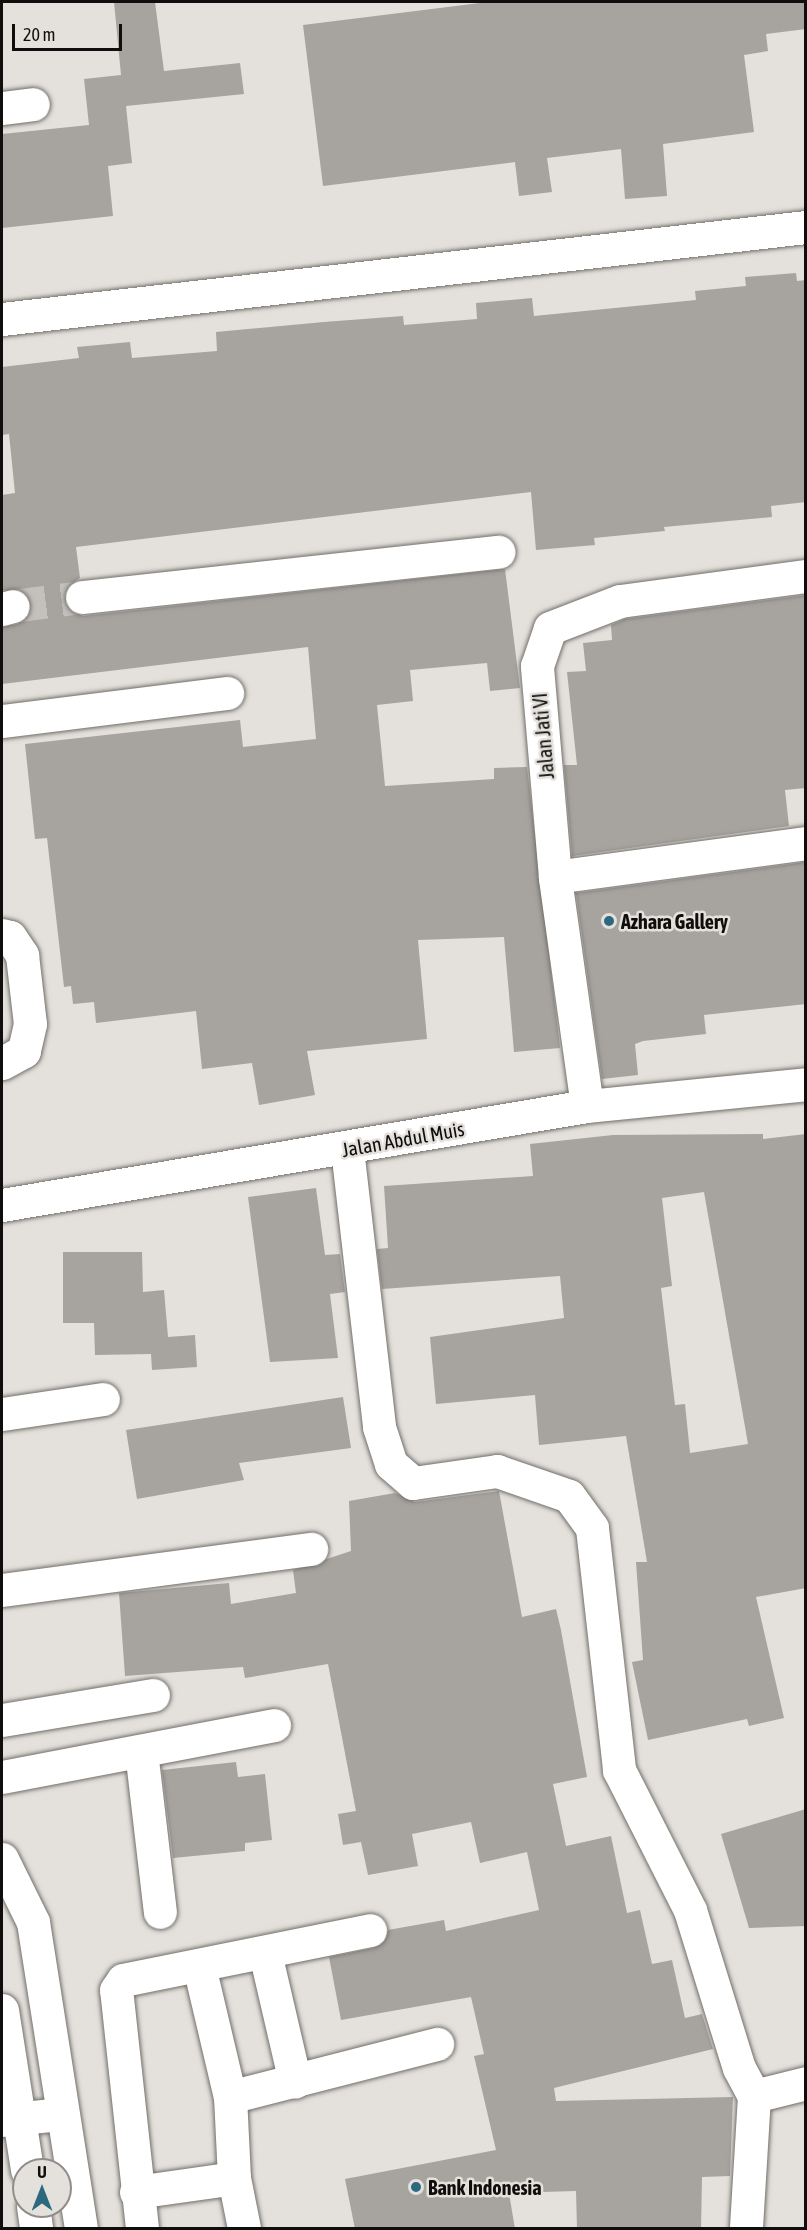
<!DOCTYPE html>
<html>
<head>
<meta charset="utf-8">
<style>
  body { margin:0 }
  #map { position:relative; width:807px; height:2230px; overflow:hidden; background:#e4e0db; font-family:"Asap Condensed",sans-serif }
  div>[style] { position:absolute }
  .building>* { inset:0; background:#a7a39f }
  .minor-tunnel>* { height:33px; margin-top:-16.5px; transform-origin:0; background:repeating-linear-gradient(90deg,#c4c0bc 0 33px,transparent 0 49px) }
  .roads { filter:drop-shadow(0 0 2px #726f6b) drop-shadow(0 0 2px #726f6b) }
  .minor>* { height:33px; margin:-16.5px; padding:0 16.5px; transform-origin:16.5px; border-radius:16.5px; background:#fff }
  .major>* { height:33px; margin:-16.5px; padding:0 16.5px; transform-origin:16.5px; border-radius:16.5px; background:#fff }
  .dots>* { width:16px; height:16px; translate:-50% -50%; box-sizing:border-box; border:3px solid #e4e0db; border-radius:50% }
  span { translate:-50% -50%; white-space:nowrap; text-align:center; line-height:1.15; -webkit-text-stroke:5px #e4e0db; paint-order:stroke }
  .street-label { font-size:20px; color:#0f0e0d }
  .poi-label { font-size:20px; color:#0f0e0d; font-weight:700 }
  .left { translate:0 -50%; text-align:left }
  .frame { position:absolute; inset:0; border:3px solid #0f0e0d; pointer-events:none }
  .north { position:absolute; left:12px; top:2158px; width:60px; height:60px; box-sizing:border-box; background:#e4e0db; border:2px solid #8f8c89; border-radius:50%; rotate:0deg; font-size:16px; font-weight:700; line-height:24px; text-align:center; color:#0f0e0d }
  .north::after { content:''; display:block; margin:auto; width:21px; height:27px; background:#2c697f; clip-path:polygon(50% 0,100% 100%,50% 72%,0 100%) }
  .scale { position:absolute; left:12px; top:24px; width:110px; height:27px; box-sizing:border-box; border:3px solid #0f0e0d; border-top:0; padding-left:8px; font-size:18px; line-height:21px; white-space:nowrap; color:#0f0e0d; -webkit-text-stroke:4px #e4e0db; paint-order:stroke }
</style>
</head>
<body>
<div id="map">
  <div class="building">
    <i style="clip-path:polygon(114px 2px,155px 2px,164px 71px,240px 63px,244px 94px,126px 106px,132px 163px,108px 166px,113px 216px,2px 228px,2px 134px,89px 125px,84px 79px,121px 75px)"></i>
    <i style="clip-path:polygon(488px 2px,806px 2px,806px 29px,766px 34px,768px 51px,744px 55px,754px 132px,663px 144px,667px 196px,625px 199px,621px 149px,547px 158px,552px 192px,519px 196px,515px 162px,323px 186px,303px 25px)"></i>
    <i style="clip-path:polygon(796px 273px,797px 281px,806px 280px,806px 502px,771px 506px,772px 517px,664px 527px,665px 531px,594px 538px,595px 545px,536px 550px,531px 492px,76px 547px,80px 578px,65px 589px,63px 600px,67px 608px,83px 616px,505px 569px,520px 688px,490px 691px,487px 663px,410px 670px,413px 701px,377px 705px,385px 786px,494px 779px,494px 768px,527px 767px,560px 1048px,514px 1052px,504px 937px,418px 940px,427px 1039px,307px 1051px,315px 1095px,259px 1105px,252px 1063px,202px 1069px,196px 1011px,96px 1023px,94px 1002px,73px 1004px,71px 986px,64px 987px,47px 838px,35px 839px,25px 744px,240px 720px,243px 747px,316px 739px,308px 647px,2px 684px,2px 627px,18px 624px,31px 610px,26px 592px,2px 590px,2px 495px,15px 493px,9px 434px,2px 435px,2px 367px,79px 358px,77px 347px,130px 342px,132px 358px,217px 351px,216px 332px,324px 322px,403px 316px,404px 325px,477px 319px,476px 303px,532px 298px,534px 316px,696px 300px,695px 291px,746px 286px,745px 277px)"></i>
    <i style="clip-path:polygon(806px 595px,806px 788px,785px 790px,789px 826px,572px 856px,564px 765px,577px 765px,567px 672px,586px 671px,583px 643px,612px 640px,611px 625px,625px 619px)"></i>
    <i style="clip-path:polygon(806px 862px,806px 1004px,704px 1015px,706px 1034px,643px 1041px,635px 1044px,638px 1075px,602px 1079px,576px 893px)"></i>
    <i style="clip-path:polygon(evenodd,763px 1134px,763px 1139px,806px 1134px,806px 1588px,756px 1597px,784px 1718px,749px 1726px,747px 1719px,648px 1740px,632px 1662px,643px 1660px,636px 1562px,647px 1562px,626px 1436px,539px 1445px,535px 1395px,436px 1404px,430px 1337px,564px 1318px,560px 1276px,382px 1289px,377px 1249px,388px 1248px,384px 1186px,533px 1176px,530px 1144px,613px 1135px,763px 1134px,704px 1192px,748px 1444px,690px 1453px,685px 1404px,675px 1405px,661px 1288px,672px 1286px,662px 1198px,704px 1192px)"></i>
    <i style="clip-path:polygon(316px 1188px,325px 1255px,340px 1254px,345px 1292px,330px 1294px,338px 1358px,270px 1362px,248px 1197px)"></i>
    <i style="clip-path:polygon(63px 1252px,142px 1252px,143px 1292px,164px 1290px,168px 1337px,195px 1335px,197px 1367px,152px 1370px,151px 1354px,95px 1355px,94px 1323px,63px 1323px)"></i>
    <i style="clip-path:polygon(343px 1397px,351px 1448px,239px 1463px,244px 1480px,137px 1499px,126px 1430px)"></i>
    <i style="clip-path:polygon(499px 1491px,522px 1617px,556px 1609px,561px 1630px,587px 1777px,553px 1784px,566px 1846px,611px 1836px,627px 1913px,640px 1910px,652px 1964px,672px 1960px,685px 2018px,702px 2014px,713px 2049px,554px 2088px,556px 2101px,733px 2097px,730px 2176px,702px 2177px,701px 2229px,577px 2229px,576px 2191px,509px 2193px,515px 2229px,355px 2229px,345px 2179px,496px 2150px,474px 2056px,484px 2054px,471px 1997px,341px 2020px,329px 1957px,374px 1948px,388px 1930px,444px 1920px,446px 1931px,539px 1910px,527px 1852px,480px 1863px,471px 1822px,412px 1834px,418px 1866px,368px 1875px,361px 1842px,343px 1845px,338px 1814px,356px 1811px,328px 1664px,245px 1678px,243px 1667px,125px 1676px,119px 1593px,229px 1583px,231px 1604px,296px 1593px,293px 1570px,351px 1551px,349px 1501px,395px 1493px,415px 1502px)"></i>
    <i style="clip-path:polygon(236px 1762px,238px 1777px,265px 1774px,272px 1840px,245px 1843px,245px 1851px,173px 1858px,162px 1770px)"></i>
    <i style="clip-path:polygon(806px 1809px,806px 1926px,749px 1928px,721px 1834px)"></i>
  </div>
  <div class="minor-tunnel">
    <i style="left:13px;top:606px;width:70px;rotate:-7.4deg"></i>
  </div>
  <div class="roads">
    <div class="minor">
      <i style="left:2px;top:108px;width:31px;rotate:-7deg"></i>
      <i style="left:2px;top:319px;width:809px;rotate:-6.53deg"></i>
      <i style="left:82px;top:597px;width:419px;rotate:-6.2deg"></i>
      <i style="left:2px;top:609px;width:11px;rotate:-15deg"></i>
      <i style="left:2px;top:721px;width:227px;rotate:-7.1deg"></i>
      <i style="left:555px;top:877px;width:253px;rotate:-7.7deg"></i>
      <i style="left:2px;top:935px;width:8px;rotate:14deg"></i>
      <i style="left:10px;top:937px;width:22px;rotate:56deg"></i>
      <i style="left:22px;top:955px;width:69px;rotate:83.4deg"></i>
      <i style="left:30px;top:1024px;width:28px;rotate:103deg"></i>
      <i style="left:24px;top:1051px;width:25px;rotate:151deg"></i>
      <i style="left:587px;top:1106px;width:231px;rotate:-98deg"></i>
      <i style="left:555px;top:877px;width:212px;rotate:-94.9deg"></i>
      <i style="left:537px;top:666px;width:40px;rotate:-71.1deg"></i>
      <i style="left:550px;top:628px;width:75px;rotate:-21.1deg"></i>
      <i style="left:620px;top:601px;width:188px;rotate:-7.7deg"></i>
      <i style="left:347px;top:1149px;width:280px;rotate:83.4deg"></i>
      <i style="left:379px;top:1427px;width:39px;rotate:72deg"></i>
      <i style="left:391px;top:1464px;width:29px;rotate:41deg"></i>
      <i style="left:413px;top:1483px;width:85px;rotate:-8.1deg"></i>
      <i style="left:497px;top:1471px;width:76px;rotate:19.1deg"></i>
      <i style="left:569px;top:1496px;width:39px;rotate:54deg"></i>
      <i style="left:592px;top:1528px;width:244px;rotate:83.6deg"></i>
      <i style="left:619px;top:1770px;width:157px;rotate:63.1deg"></i>
      <i style="left:690px;top:1910px;width:165px;rotate:72.8deg"></i>
      <i style="left:739px;top:2068px;width:32px;rotate:62deg"></i>
      <i style="left:754px;top:2096px;width:132px;rotate:93.5deg"></i>
      <i style="left:2px;top:1205px;width:593px;rotate:-9.61deg"></i>
      <i style="left:587px;top:1106px;width:220px;rotate:-5.7deg"></i>
      <i style="left:2px;top:1414px;width:102px;rotate:-8.4deg"></i>
      <i style="left:2px;top:1590px;width:312px;rotate:-7.6deg"></i>
      <i style="left:2px;top:1720px;width:153px;rotate:-9.4deg"></i>
      <i style="left:141px;top:1751px;width:162px;rotate:83.3deg"></i>
      <i style="left:2px;top:1777px;width:277px;rotate:-10.8deg"></i>
      <i style="left:265px;top:1953px;width:132px;rotate:76.9deg"></i>
      <i style="left:199px;top:1966px;width:135px;rotate:76.7deg"></i>
      <i style="left:754px;top:2096px;width:54px;rotate:-14deg"></i>
      <i style="left:2px;top:2120px;width:59px;rotate:-5.8deg"></i>
      <i style="left:234px;top:2178px;width:51px;rotate:78.7deg"></i>
      <i style="left:136px;top:2192px;width:99px;rotate:-8.1deg"></i>
      <i style="left:234px;top:2178px;width:81px;rotate:-92.8deg"></i>
      <i style="left:230px;top:2097px;width:214px;rotate:-14.4deg"></i>
      <i style="left:142px;top:2228px;width:239px;rotate:-96.2deg"></i>
      <i style="left:116px;top:1990px;width:12px;rotate:-55deg"></i>
      <i style="left:123px;top:1980px;width:252px;rotate:-11.4deg"></i>
    </div>
    <div class="major">
      <i style="left:2px;top:1859px;width:70px;rotate:63.8deg"></i>
      <i style="left:33px;top:1922px;width:310px;rotate:81.1deg"></i>
      <i style="left:2px;top:2010px;width:162px;rotate:81.1deg"></i>
      <i style="left:33px;top:2206px;width:22px;rotate:82deg"></i>
    </div>
  </div>
  <div class="dots">
    <i style="left:609px;top:921px;background:#2c697f"></i>
    <i style="left:416px;top:2187px;background:#2c697f"></i>
  </div>
  <div class="street-label">
    <span style="left:543px;top:736px;rotate:-95deg">Jalan Jati VI</span>
    <span style="left:403px;top:1139px;rotate:-10deg">Jalan Abdul Muis</span>
  </div>
  <div class="poi-label">
    <span class="left" style="left:621px;top:921px">Azhara Gallery</span>
    <span class="left" style="left:428px;top:2187px">Bank Indonesia</span>
  </div>
  <div class="frame"></div>
  <div class="north">U</div>
  <div class="scale">20 m</div>
</div>
</body>
</html>
